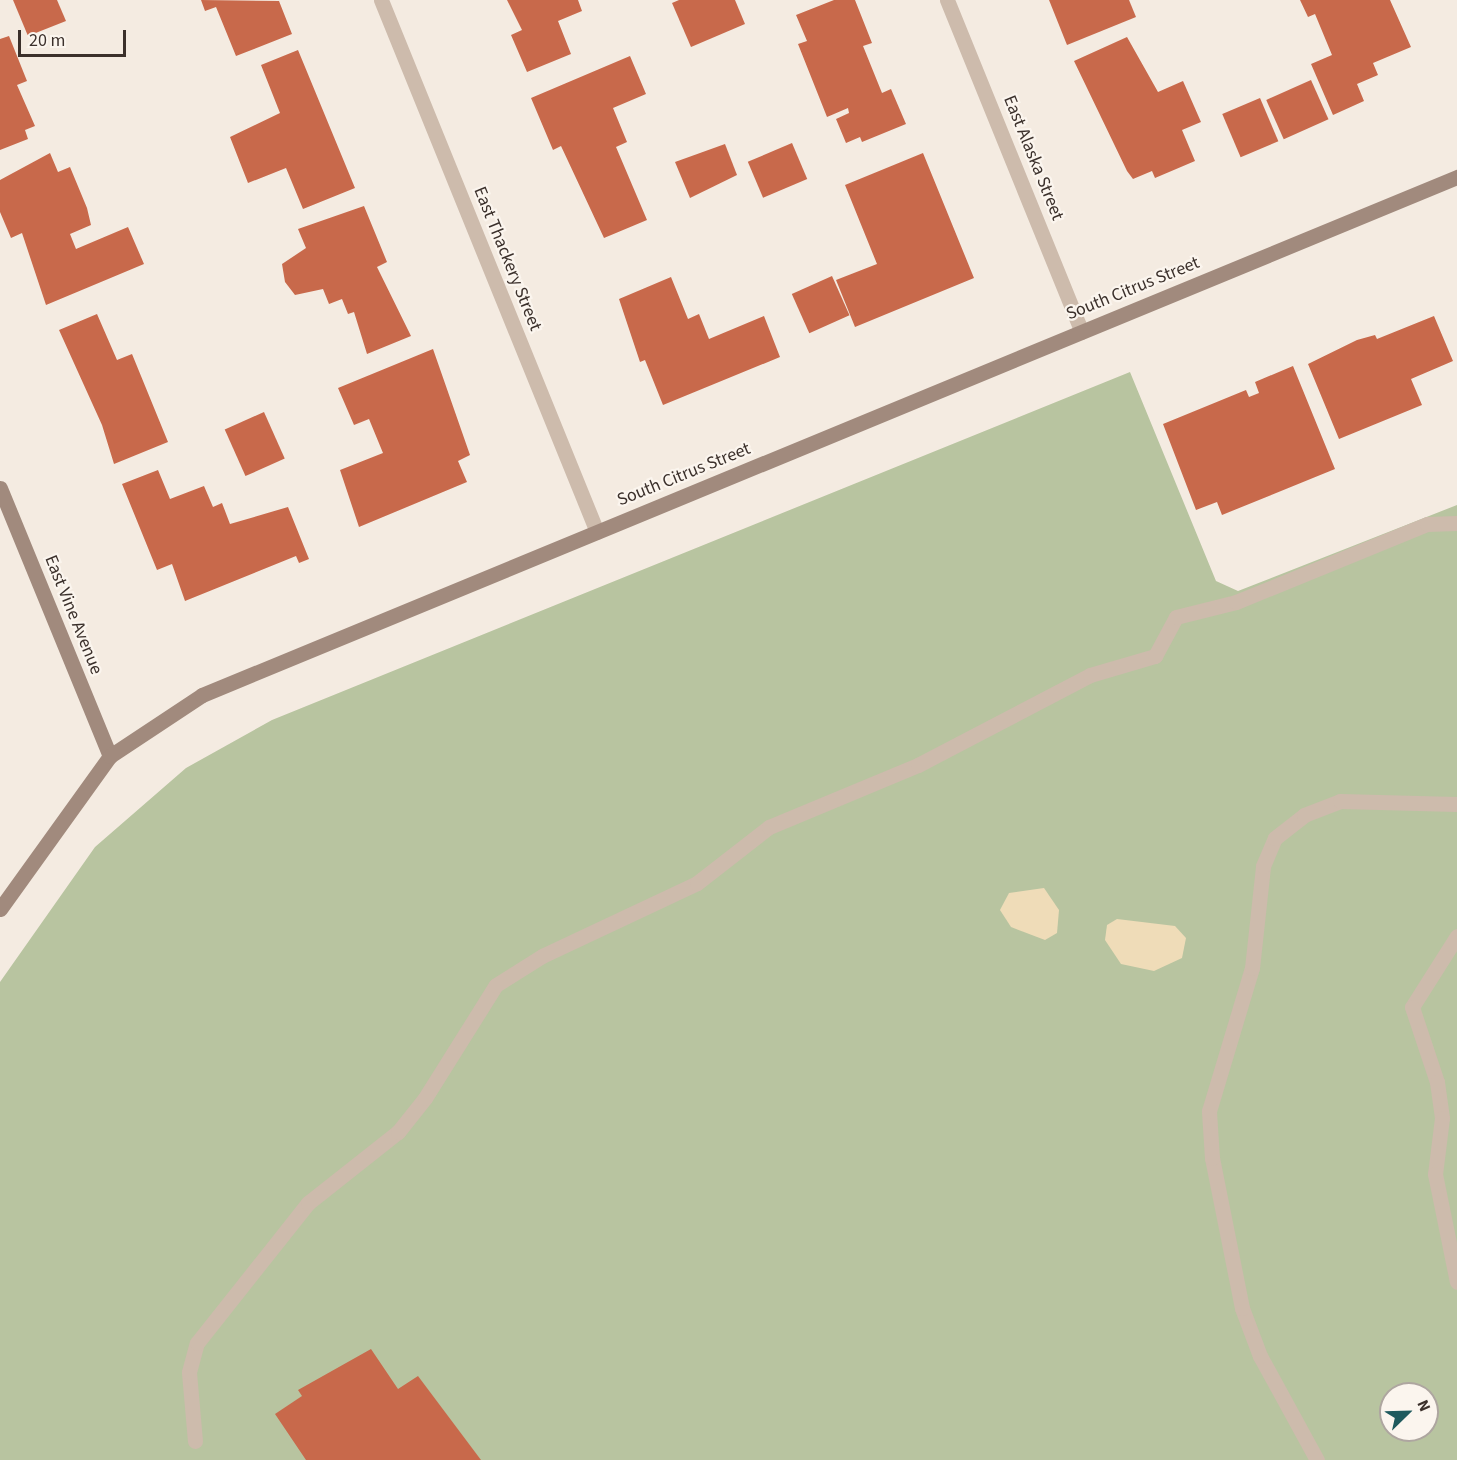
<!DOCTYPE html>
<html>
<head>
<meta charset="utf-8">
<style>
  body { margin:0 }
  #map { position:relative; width:1457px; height:1460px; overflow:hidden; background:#f4ebe1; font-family:"Source Sans 3",sans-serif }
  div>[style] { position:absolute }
  .green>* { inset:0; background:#b8c4a0 }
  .sand>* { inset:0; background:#efdcb8 }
  .building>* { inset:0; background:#c8694b; transform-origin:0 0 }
  .lane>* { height:15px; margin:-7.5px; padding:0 7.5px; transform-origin:7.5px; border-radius:7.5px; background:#cdbbac }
  .street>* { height:15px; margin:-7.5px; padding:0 7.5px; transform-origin:7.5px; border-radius:7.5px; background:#cdbbac }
  .secondary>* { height:15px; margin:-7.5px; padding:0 7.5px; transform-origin:7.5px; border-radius:7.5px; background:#a18a7d }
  span { translate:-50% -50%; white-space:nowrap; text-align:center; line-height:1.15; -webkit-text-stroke:4.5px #fbf5ee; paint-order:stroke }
  .street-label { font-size:18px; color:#3b302b }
  .north { position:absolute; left:1379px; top:1382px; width:60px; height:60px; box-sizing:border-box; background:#fbf5ee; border:2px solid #aea6a0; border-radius:50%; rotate:67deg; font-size:16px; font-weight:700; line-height:24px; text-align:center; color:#3b302b }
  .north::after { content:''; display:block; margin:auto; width:21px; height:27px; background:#1f5a5e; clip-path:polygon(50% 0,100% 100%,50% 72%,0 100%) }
  .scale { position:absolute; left:18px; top:30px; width:108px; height:27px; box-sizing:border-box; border:3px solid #3b302b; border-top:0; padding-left:8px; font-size:18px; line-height:21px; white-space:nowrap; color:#3b302b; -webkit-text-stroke:4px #fbf5ee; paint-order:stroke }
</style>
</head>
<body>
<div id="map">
  <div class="green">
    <i style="clip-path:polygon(evenodd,1130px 372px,1216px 581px,1238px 591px,1457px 505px,1457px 1460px,0 1460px,0 982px,95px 847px,186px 768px,272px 720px,1130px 372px,1391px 1394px,1427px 1394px,1427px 1430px,1391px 1430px,1391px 1394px)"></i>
  </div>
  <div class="sand">
    <i style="clip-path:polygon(1044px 888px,1059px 910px,1057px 933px,1045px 940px,1011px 927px,1000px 910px,1009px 893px)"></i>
    <i style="clip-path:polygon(1117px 919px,1175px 926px,1186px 938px,1182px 958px,1154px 971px,1121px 964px,1105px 940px,1107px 925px)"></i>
  </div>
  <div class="building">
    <i style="clip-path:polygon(13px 0,57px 0,66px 21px,28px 36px)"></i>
    <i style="clip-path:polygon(201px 0,279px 1px,292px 34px,236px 56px,216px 7px,205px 11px)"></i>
    <i style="clip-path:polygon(507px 0,578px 0,582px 11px,558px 21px,571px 54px,527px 72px,511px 35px,522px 30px)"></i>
    <i style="clip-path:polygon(679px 0,735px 0,745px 24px,691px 47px,672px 3px)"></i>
    <i style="clip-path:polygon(834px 0,855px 0,872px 43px,863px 46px,882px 93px,891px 89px,906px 124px,862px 142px,860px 137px,846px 143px,836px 119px,849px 113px,848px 108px,827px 117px,798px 44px,807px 41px,796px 15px)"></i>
    <i style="clip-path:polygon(1049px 0,1129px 0,1136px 17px,1067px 45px)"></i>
    <i style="clip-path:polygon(1300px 0,1390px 0,1411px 47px,1373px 63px,1378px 75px,1357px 84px,1364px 101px,1333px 115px,1311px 64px,1332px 55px,1315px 14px,1308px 17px)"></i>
    <i style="clip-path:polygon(9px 36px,27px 81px,17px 85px,35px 126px,25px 130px,28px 139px,0 150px,0 39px)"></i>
    <i style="clip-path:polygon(1127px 37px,1158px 92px,1183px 81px,1201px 122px,1182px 130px,1195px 161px,1155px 178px,1152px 171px,1133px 179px,1127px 171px,1074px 61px)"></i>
    <i style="clip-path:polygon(298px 50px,355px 188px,303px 209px,286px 168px,248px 183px,230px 137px,280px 113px,261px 65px)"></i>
    <i style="clip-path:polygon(630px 56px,646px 94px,613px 108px,627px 142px,616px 147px,647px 220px,604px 238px,561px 146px,553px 150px,531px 98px)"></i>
    <i style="left:1311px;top:80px;width:43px;height:49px;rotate:66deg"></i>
    <i style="left:1260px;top:98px;width:47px;height:41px;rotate:67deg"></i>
    <i style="left:792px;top:143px;width:39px;height:48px;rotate:67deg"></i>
    <i style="clip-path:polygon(725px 144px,737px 175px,690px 198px,675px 162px)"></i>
    <i style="clip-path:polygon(50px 153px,58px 172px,70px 167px,87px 208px,91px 225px,70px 234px,76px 249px,128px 227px,144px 264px,46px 305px,22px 233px,11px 238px,0 212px,0 180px)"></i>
    <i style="clip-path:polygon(923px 153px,974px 278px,855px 327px,836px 280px,877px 264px,845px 185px)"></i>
    <i style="clip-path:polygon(364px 206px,387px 262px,377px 267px,411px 336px,367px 354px,354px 312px,348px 314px,342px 299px,329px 304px,323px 289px,295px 295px,285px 282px,282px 264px,306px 248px,298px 229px)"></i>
    <i style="left:832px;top:276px;width:43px;height:44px;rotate:66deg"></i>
    <i style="clip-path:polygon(671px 277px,688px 319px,699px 314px,709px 339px,764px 316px,780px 357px,663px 405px,645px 360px,640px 362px,619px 299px)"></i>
    <i style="clip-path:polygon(97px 314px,117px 360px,132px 354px,168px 442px,114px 464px,102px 425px,59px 330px)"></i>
    <i style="clip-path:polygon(1434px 316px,1453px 361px,1411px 379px,1422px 405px,1339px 439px,1308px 364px,1357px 340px,1375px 335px,1377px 339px)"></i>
    <i style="clip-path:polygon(433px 349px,470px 455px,458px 461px,467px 482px,359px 527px,340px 470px,383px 453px,369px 419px,354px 425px,338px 388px)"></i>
    <i style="clip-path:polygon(1293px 366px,1335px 469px,1222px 515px,1217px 502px,1196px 510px,1163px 424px,1246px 390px,1249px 397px,1259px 393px,1255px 382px)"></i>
    <i style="left:264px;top:412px;width:51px;height:43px;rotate:66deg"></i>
    <i style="clip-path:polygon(158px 470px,170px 499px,204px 486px,213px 507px,222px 503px,230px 524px,288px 507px,309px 559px,299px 563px,296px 556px,185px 601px,172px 564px,157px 570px,122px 484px)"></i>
    <i style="clip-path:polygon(371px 1349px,398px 1389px,418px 1376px,481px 1460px,306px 1460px,275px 1414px,302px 1396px,298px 1390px)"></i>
  </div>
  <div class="lane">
    <i style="left:1457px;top:936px;width:84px;rotate:122.4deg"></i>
    <i style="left:1412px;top:1007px;width:79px;rotate:71.6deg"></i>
    <i style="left:1437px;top:1082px;width:36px;rotate:82deg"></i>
    <i style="left:1442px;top:1118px;width:56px;rotate:97.1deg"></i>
    <i style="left:1435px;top:1174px;width:110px;rotate:78.5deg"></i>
    <i style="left:195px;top:1441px;width:69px;rotate:-95deg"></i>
    <i style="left:189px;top:1372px;width:30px;rotate:-75deg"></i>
    <i style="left:197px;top:1343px;width:179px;rotate:-51.6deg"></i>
    <i style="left:308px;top:1203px;width:115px;rotate:-38.3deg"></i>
    <i style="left:398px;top:1132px;width:43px;rotate:-51.5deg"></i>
    <i style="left:425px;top:1098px;width:133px;rotate:-57.9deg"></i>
    <i style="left:496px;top:985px;width:54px;rotate:-32.2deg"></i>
    <i style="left:542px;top:956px;width:171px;rotate:-25.2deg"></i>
    <i style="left:697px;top:883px;width:91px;rotate:-37.9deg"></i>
    <i style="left:769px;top:827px;width:161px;rotate:-22.6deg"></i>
    <i style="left:918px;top:765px;width:194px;rotate:-27.6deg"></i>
    <i style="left:1090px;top:675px;width:68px;rotate:-16.3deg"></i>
    <i style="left:1155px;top:656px;width:44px;rotate:-61.7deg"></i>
    <i style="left:1176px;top:617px;width:62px;rotate:-14deg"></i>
    <i style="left:1236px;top:602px;width:206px;rotate:-22.2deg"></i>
    <i style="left:1427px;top:524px;width:30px;rotate:-2deg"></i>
    <i style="left:1317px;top:1460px;width:119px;rotate:-118.7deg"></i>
    <i style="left:1260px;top:1356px;width:51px;rotate:-110.6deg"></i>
    <i style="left:1242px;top:1308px;width:153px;rotate:-101.3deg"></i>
    <i style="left:1212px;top:1158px;width:47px;rotate:-93.7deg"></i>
    <i style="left:1209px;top:1111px;width:149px;rotate:-73.3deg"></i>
    <i style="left:1252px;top:968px;width:103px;rotate:-83.8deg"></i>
    <i style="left:1263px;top:866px;width:30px;rotate:-67deg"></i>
    <i style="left:1275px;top:838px;width:37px;rotate:-38deg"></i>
    <i style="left:1304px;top:815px;width:39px;rotate:-21deg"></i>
    <i style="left:1340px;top:801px;width:117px;rotate:1.5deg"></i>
  </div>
  <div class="street">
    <i style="left:381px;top:0;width:574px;rotate:67.9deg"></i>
    <i style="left:947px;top:0;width:358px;rotate:67.9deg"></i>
  </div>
  <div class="secondary">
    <i style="left:0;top:488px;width:290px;rotate:67.7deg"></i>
    <i style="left:0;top:909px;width:188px;rotate:-54.3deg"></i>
    <i style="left:110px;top:756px;width:110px;rotate:-33.5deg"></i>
    <i style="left:202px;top:695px;width:1358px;rotate:-22.43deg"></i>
  </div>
  <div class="street-label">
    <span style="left:1033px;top:158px;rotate:68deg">East Alaska Street</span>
    <span style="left:507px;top:259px;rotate:68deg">East Thackery Street</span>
    <span style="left:1133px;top:289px;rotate:-22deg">South Citrus Street</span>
    <span style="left:684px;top:475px;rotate:-22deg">South Citrus Street</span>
    <span style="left:73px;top:615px;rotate:68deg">East Vine Avenue</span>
  </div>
  <div class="north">N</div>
  <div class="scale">20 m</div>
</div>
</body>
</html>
